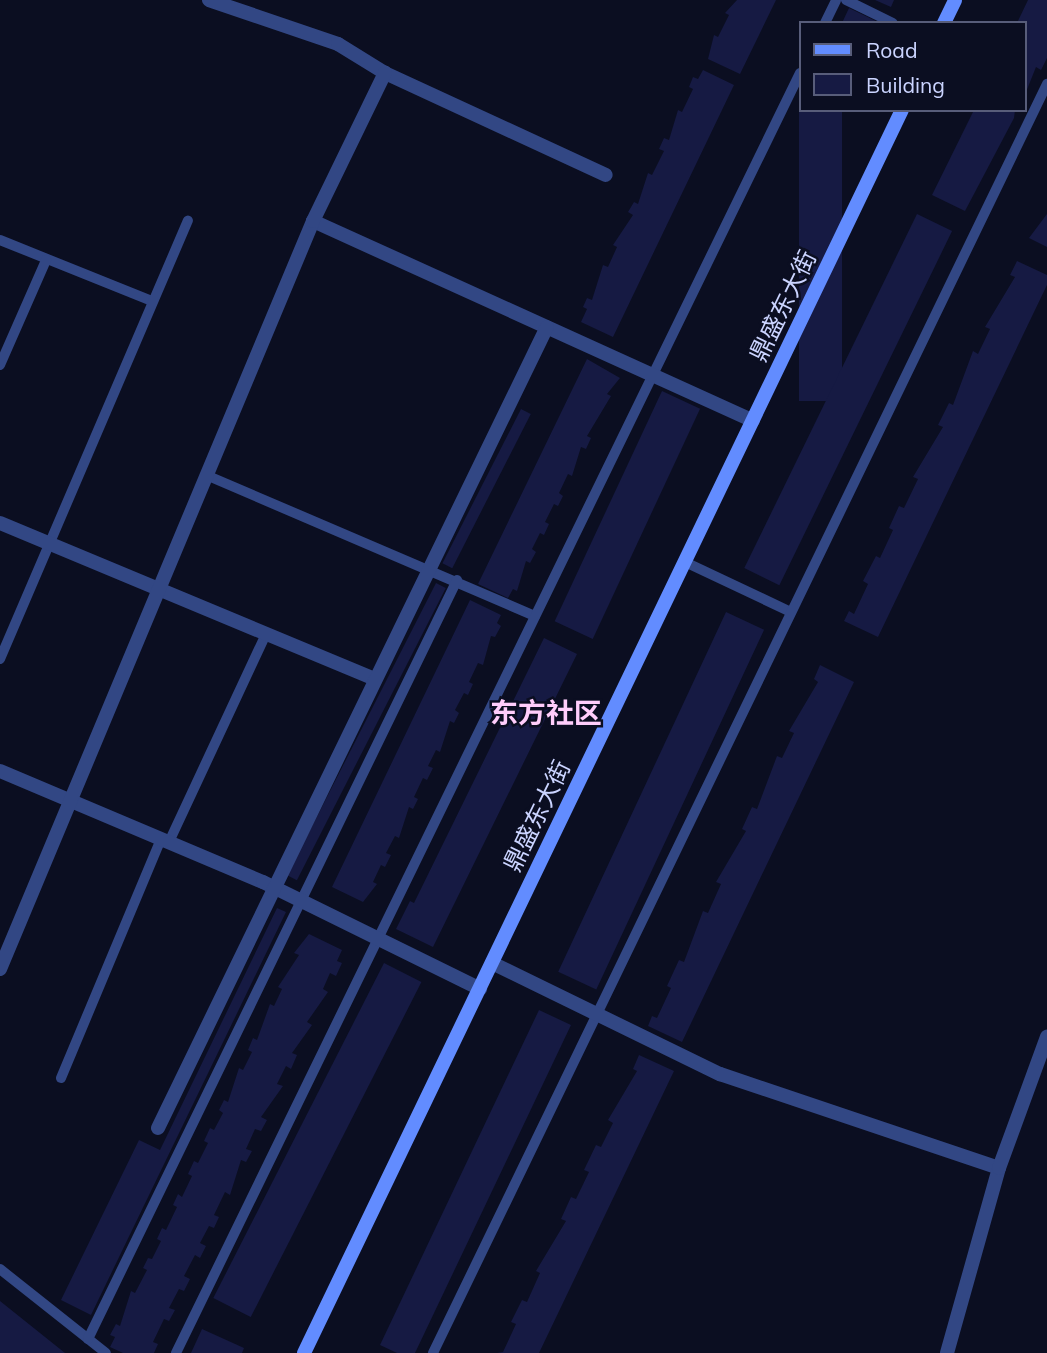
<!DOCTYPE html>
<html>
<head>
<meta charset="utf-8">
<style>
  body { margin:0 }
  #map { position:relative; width:1047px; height:1353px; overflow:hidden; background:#0b0e21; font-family:Mulish,"Noto Sans SC",sans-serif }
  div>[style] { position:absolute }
  .building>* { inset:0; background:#161a43; transform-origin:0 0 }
  .lane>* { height:10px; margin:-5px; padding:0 5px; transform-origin:5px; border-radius:5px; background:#324784 }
  .street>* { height:14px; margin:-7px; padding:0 7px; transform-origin:7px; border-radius:7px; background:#324784 }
  .secondary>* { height:14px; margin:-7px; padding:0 7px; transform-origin:7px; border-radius:7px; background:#628cff }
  span { translate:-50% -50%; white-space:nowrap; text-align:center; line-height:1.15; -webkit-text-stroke:5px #0b0e21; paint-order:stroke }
  .street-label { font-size:24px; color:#cbd4ff }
  .quarter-label { font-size:28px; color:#ffcdfb; font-weight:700 }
  .legend { position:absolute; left:799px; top:21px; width:228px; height:91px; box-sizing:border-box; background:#0b0e21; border:2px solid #585d7a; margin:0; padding:9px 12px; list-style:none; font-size:21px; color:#cbd4ff }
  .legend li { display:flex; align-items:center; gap:14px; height:35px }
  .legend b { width:35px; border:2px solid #585d7a }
</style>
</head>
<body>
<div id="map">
  <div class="building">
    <i style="clip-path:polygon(737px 0,776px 0,740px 74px,708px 59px,714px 35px,718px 37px,729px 15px,725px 13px)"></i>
    <i style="clip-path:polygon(875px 0,894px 0,891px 7px)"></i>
    <i style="clip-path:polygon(1028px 0,1047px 0,1047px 58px,1041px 70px,1036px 67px,1024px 97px,1024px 23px,1017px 23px)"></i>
    <i style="clip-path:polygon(849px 8px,880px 23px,842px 23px)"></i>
    <i style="clip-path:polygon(703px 70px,734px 85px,613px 337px,581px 322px,587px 309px,583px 307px,587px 298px,592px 300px,603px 265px,608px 267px,617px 247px,613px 245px,633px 215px,628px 212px,634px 202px,638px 204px,648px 173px,652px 175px,664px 151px,659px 149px,664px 138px,669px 140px,678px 110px,682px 112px,693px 89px,689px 87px,693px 77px,698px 79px)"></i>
    <i style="left:799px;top:110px;width:43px;height:291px"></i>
    <i style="clip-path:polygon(974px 110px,1015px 110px,1014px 118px,965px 211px,932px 195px)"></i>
    <i style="left:917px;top:214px;width:39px;height:394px;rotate:26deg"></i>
    <i style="clip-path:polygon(1047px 214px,1047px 247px,1029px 238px)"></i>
    <i style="clip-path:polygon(1017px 261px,1047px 275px,1047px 285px,878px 637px,844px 621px,849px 611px,854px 614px,868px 584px,863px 581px,876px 556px,880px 558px,893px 530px,889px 528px,899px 506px,904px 508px,918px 479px,913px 477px,943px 427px,938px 425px,949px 403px,953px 405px,973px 351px,978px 354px,990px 329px,985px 327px,1015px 277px,1010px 275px)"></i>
    <i style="clip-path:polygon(587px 359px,620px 378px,607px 394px,611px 396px,587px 436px,591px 438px,586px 449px,581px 447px,572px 476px,568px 474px,559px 493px,563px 496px,558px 506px,554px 504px,545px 522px,549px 524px,544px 535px,540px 533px,532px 549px,536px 552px,530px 563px,526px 561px,517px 591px,513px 589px,508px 598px,478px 584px)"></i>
    <i style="left:662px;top:391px;width:42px;height:254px;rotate:25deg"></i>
    <i style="left:521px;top:409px;width:11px;height:173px;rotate:27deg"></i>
    <i style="left:436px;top:583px;width:11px;height:328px;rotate:27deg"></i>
    <i style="clip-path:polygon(470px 600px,501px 615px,497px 623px,501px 626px,495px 637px,491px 636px,483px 665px,478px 663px,469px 682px,473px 684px,468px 695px,464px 693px,455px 710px,459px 713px,454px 723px,450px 721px,440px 752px,436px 750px,428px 766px,433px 768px,427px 780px,423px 778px,414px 797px,418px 799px,413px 809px,409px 807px,399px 838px,395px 836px,386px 853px,391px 855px,385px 867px,381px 865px,373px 882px,377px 884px,363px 902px,332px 887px)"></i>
    <i style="left:726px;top:612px;width:42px;height:397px;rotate:25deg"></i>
    <i style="clip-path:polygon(544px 638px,577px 654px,433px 947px,396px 929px,410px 901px,414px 903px)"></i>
    <i style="clip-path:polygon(820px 665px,854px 682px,682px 1042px,648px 1026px,652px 1016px,657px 1018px,671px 988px,667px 986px,679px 960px,684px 962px,703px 911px,708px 913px,721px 884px,716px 882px,746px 831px,742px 829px,752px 807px,757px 809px,777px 756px,782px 758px,794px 733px,789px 731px,818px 682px,814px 679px)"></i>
    <i style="clip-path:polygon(277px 908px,286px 912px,91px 1315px,61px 1300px,139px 1140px,160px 1150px)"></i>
    <i style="clip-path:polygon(309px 934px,342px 950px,337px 961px,342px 963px,336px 976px,330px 973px,323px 989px,328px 992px,307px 1022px,312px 1025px,292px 1053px,297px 1055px,291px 1069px,286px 1066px,277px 1084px,283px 1086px,261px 1117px,267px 1120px,261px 1131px,255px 1129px,246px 1149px,252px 1151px,246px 1162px,241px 1160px,230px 1195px,225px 1192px,214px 1215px,219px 1217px,214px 1228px,209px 1226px,200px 1243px,206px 1246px,200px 1258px,195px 1255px,184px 1276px,190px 1279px,184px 1291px,179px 1289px,169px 1308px,175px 1310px,169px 1321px,164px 1319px,153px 1342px,158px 1344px,154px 1353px,123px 1353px,110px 1347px,115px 1337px,110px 1335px,116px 1324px,120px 1326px,131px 1291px,135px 1293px,147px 1270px,143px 1268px,148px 1258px,152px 1259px,161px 1241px,157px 1239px,162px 1228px,166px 1230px,177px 1207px,173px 1205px,178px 1194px,182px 1197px,192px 1176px,188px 1174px,194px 1161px,198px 1163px,208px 1143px,204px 1141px,210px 1128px,214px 1130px,223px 1113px,219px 1110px,224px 1100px,228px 1102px,239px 1068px,243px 1070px,252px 1052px,248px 1050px,253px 1038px,257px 1040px,270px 1004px,274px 1006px,282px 989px,278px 987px,299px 955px,294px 953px)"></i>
    <i style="left:384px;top:963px;width:42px;height:376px;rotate:27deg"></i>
    <i style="clip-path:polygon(539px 1010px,571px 1025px,415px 1353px,397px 1353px,380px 1345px)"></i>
    <i style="clip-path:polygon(639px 1055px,674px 1071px,539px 1353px,497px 1353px,503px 1352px,516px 1324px,511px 1322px,522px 1300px,527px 1302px,540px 1273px,536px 1271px,566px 1221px,561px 1219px,571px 1197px,576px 1199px,589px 1172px,584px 1170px,596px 1145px,601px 1147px,613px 1123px,608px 1120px,637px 1071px,633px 1069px)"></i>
    <i style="clip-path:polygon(0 1301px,65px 1353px,0 1353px)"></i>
    <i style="clip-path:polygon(202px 1329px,244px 1348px,242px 1353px,191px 1353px)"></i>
  </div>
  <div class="lane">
    <i style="left:846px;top:0;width:52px;rotate:26.1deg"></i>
    <i style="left:825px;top:23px;width:25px;rotate:-64deg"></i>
    <i style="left:0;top:240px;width:164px;rotate:21.9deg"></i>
    <i style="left:0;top:365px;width:115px;rotate:-66.3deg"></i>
    <i style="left:206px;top:475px;width:358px;rotate:23.2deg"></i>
    <i style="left:685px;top:562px;width:117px;rotate:25.3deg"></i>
    <i style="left:0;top:659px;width:477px;rotate:-66.8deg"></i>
    <i style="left:169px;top:842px;width:230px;rotate:-65deg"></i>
    <i style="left:61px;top:1078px;width:259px;rotate:-67.3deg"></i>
    <i style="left:0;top:1269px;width:135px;rotate:38.4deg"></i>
    <i style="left:88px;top:1339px;width:844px;rotate:-64.07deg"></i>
    <i style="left:176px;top:1353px;width:1424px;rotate:-64.01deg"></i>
    <i style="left:433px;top:1353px;width:1410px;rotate:-64.18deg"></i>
  </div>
  <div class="street">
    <i style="left:209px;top:0;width:136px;rotate:18.8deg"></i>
    <i style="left:338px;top:44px;width:55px;rotate:31.7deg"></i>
    <i style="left:385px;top:73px;width:243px;rotate:24.8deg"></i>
    <i style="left:313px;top:221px;width:483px;rotate:24.4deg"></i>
    <i style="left:0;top:523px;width:405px;rotate:22.6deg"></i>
    <i style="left:0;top:771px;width:285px;rotate:22.9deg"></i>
    <i style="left:263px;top:882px;width:242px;rotate:26.2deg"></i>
    <i style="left:492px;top:963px;width:254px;rotate:26deg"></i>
    <i style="left:720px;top:1074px;width:294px;rotate:18.6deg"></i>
    <i style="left:0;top:969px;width:811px;rotate:-67.29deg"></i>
    <i style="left:313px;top:221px;width:165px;rotate:-64.1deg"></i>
    <i style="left:158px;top:1128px;width:890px;rotate:-64.1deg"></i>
    <i style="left:947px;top:1353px;width:192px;rotate:-74.3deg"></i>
    <i style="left:999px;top:1168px;width:140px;rotate:-69.9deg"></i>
  </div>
  <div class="secondary">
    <i style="left:944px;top:23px;width:25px;rotate:-64deg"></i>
    <i style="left:304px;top:1353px;width:1379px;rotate:-64.31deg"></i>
  </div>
  <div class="street-label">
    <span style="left:783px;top:306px;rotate:-64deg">鼎盛东大街</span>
    <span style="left:537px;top:816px;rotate:-64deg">鼎盛东大街</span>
  </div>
  <div class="quarter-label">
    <span style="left:546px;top:713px">东方社区</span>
  </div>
  <ul class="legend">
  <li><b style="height:9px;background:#628cff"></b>Road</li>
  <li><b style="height:19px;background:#161a43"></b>Building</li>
  </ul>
</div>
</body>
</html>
